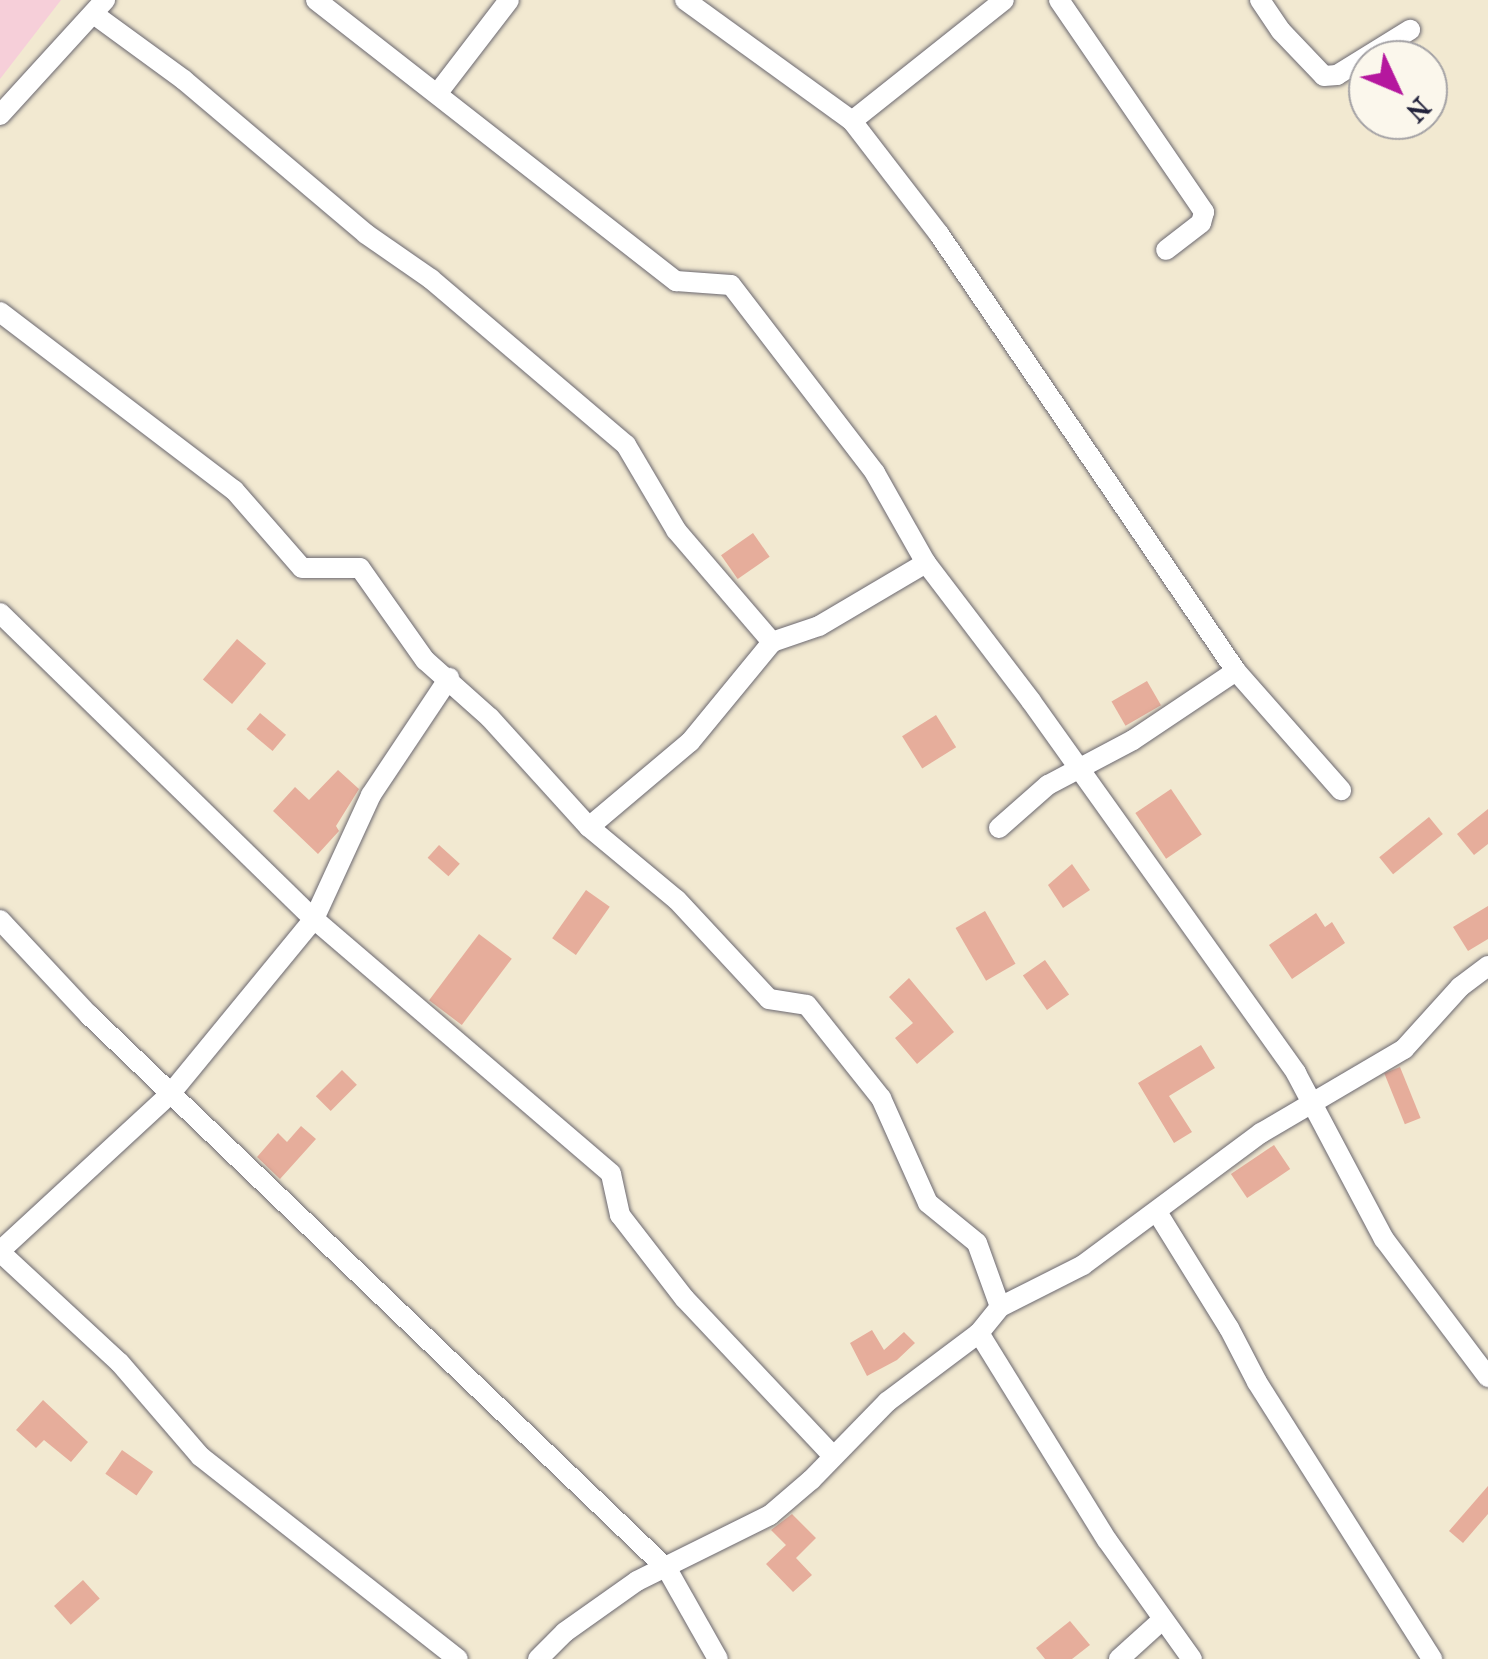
<!DOCTYPE html>
<html>
<head>
<meta charset="utf-8">
<style>
  body { margin:0 }
  #map { position:relative; width:1488px; height:1659px; overflow:hidden; background:#f2e9d1; font-family:"IM FELL French Canon",serif }
  div>[style] { position:absolute }
  .built>* { inset:0; background:#f6cfd9 }
  .building>* { inset:0; background:#e6ad9b; transform-origin:0 0 }
  .roads { filter:drop-shadow(0 0 2px #6b6870) drop-shadow(0 0 2px #6b6870) }
  .minor>* { height:20px; margin:-10px; padding:0 10px; transform-origin:10px; border-radius:10px; background:#fff }
  span { translate:-50% -50%; white-space:nowrap; text-align:center; line-height:1.15; -webkit-text-stroke:8px #fbf7ec; paint-order:stroke }
  .north { position:absolute; left:1348px; top:40px; width:100px; height:100px; box-sizing:border-box; background:#fbf7ec; border:2px solid #a4a2a5; border-radius:50%; rotate:134deg; font-size:28px; font-weight:700; line-height:40px; text-align:center; color:#22223b }
  .north::after { content:''; display:block; margin:auto; width:35px; height:45px; background:#b5179e; clip-path:polygon(50% 0,100% 100%,50% 72%,0 100%) }
</style>
</head>
<body>
<div id="map">
  <div class="built">
    <i style="clip-path:polygon(0 0,61px 0,0 79px)"></i>
  </div>
  <div class="building">
    <i style="left:753px;top:533px;width:29px;height:39px;rotate:55deg"></i>
    <i style="left:237px;top:639px;width:38px;height:53px;rotate:40deg"></i>
    <i style="left:1147px;top:681px;width:28px;height:41px;rotate:60deg"></i>
    <i style="left:260px;top:713px;width:34px;height:21px;rotate:40deg"></i>
    <i style="left:936px;top:715px;width:38px;height:40px;rotate:58deg"></i>
    <i style="clip-path:polygon(338px 770px,359px 789px,336px 826px,339px 831px,318px 854px,273px 811px,295px 787px,309px 800px)"></i>
    <i style="left:1171px;top:789px;width:55px;height:43px;rotate:56deg"></i>
    <i style="clip-path:polygon(1488px 809px,1488px 844px,1474px 855px,1457px 834px)"></i>
    <i style="left:1429px;top:817px;width:22px;height:64px;rotate:51deg"></i>
    <i style="left:439px;top:845px;width:28px;height:17px;rotate:42deg"></i>
    <i style="clip-path:polygon(1072px 864px,1090px 890px,1063px 908px,1048px 885px)"></i>
    <i style="left:586px;top:890px;width:29px;height:59px;rotate:35deg"></i>
    <i style="clip-path:polygon(1488px 906px,1488px 939px,1468px 951px,1453px 927px)"></i>
    <i style="left:985px;top:911px;width:61px;height:34px;rotate:60deg"></i>
    <i style="clip-path:polygon(1316px 913px,1325px 927px,1332px 922px,1345px 943px,1292px 979px,1269px 945px)"></i>
    <i style="left:479px;top:934px;width:41px;height:83px;rotate:37deg"></i>
    <i style="left:1045px;top:960px;width:42px;height:27px;rotate:55deg"></i>
    <i style="clip-path:polygon(909px 978px,954px 1032px,917px 1064px,895px 1038px,913px 1023px,889px 997px)"></i>
    <i style="clip-path:polygon(1201px 1045px,1215px 1068px,1169px 1096px,1192px 1132px,1174px 1143px,1138px 1083px)"></i>
    <i style="left:1400px;top:1067px;width:55px;height:17px;rotate:68deg"></i>
    <i style="left:342px;top:1070px;width:21px;height:37px;rotate:45deg"></i>
    <i style="clip-path:polygon(301px 1126px,316px 1139px,280px 1179px,257px 1157px,278px 1133px,287px 1142px)"></i>
    <i style="left:1274px;top:1145px;width:29px;height:52px;rotate:56deg"></i>
    <i style="clip-path:polygon(872px 1330px,884px 1350px,904px 1332px,915px 1343px,897px 1360px,867px 1376px,850px 1343px)"></i>
    <i style="clip-path:polygon(43px 1400px,88px 1442px,71px 1462px,44px 1440px,36px 1448px,16px 1430px)"></i>
    <i style="left:122px;top:1450px;width:38px;height:29px;rotate:35deg"></i>
    <i style="clip-path:polygon(1488px 1486px,1488px 1514px,1463px 1543px,1449px 1531px)"></i>
    <i style="clip-path:polygon(792px 1514px,816px 1538px,796px 1558px,812px 1575px,793px 1592px,766px 1564px,786px 1545px,771px 1530px)"></i>
    <i style="left:83px;top:1580px;width:25px;height:39px;rotate:48deg"></i>
    <i style="clip-path:polygon(1070px 1621px,1090px 1645px,1072px 1659px,1045px 1659px,1036px 1648px)"></i>
  </div>
  <div class="roads">
    <div class="minor">
      <i style="left:316px;top:0;width:457px;rotate:38deg"></i>
      <i style="left:676px;top:281px;width:55px;rotate:4.2deg"></i>
      <i style="left:731px;top:285px;width:237px;rotate:52.5deg"></i>
      <i style="left:875px;top:473px;width:103px;rotate:60.5deg"></i>
      <i style="left:926px;top:563px;width:173px;rotate:52.7deg"></i>
      <i style="left:1031px;top:701px;width:457px;rotate:54.5deg"></i>
      <i style="left:1296px;top:1073px;width:188px;rotate:62.1deg"></i>
      <i style="left:1384px;top:1239px;width:173px;rotate:53deg"></i>
      <i style="left:685px;top:0;width:206px;rotate:35.9deg"></i>
      <i style="left:852px;top:121px;width:143px;rotate:52.4deg"></i>
      <i style="left:939px;top:234px;width:528px;rotate:55.8deg"></i>
      <i style="left:1236px;top:671px;width:159px;rotate:48.6deg"></i>
      <i style="left:1059px;top:0;width:257px;rotate:55.6deg"></i>
      <i style="left:1204px;top:212px;width:11px;rotate:105deg"></i>
      <i style="left:1201px;top:223px;width:44px;rotate:142.4deg"></i>
      <i style="left:1260px;top:0;width:37px;rotate:56deg"></i>
      <i style="left:1281px;top:31px;width:62px;rotate:46.3deg"></i>
      <i style="left:1324px;top:76px;width:13px;rotate:-4deg"></i>
      <i style="left:1337px;top:75px;width:86px;rotate:-31.7deg"></i>
      <i style="left:95px;top:15px;width:110px;rotate:36.1deg"></i>
      <i style="left:184px;top:80px;width:238px;rotate:40.2deg"></i>
      <i style="left:366px;top:234px;width:79px;rotate:34.7deg"></i>
      <i style="left:431px;top:279px;width:256px;rotate:40.4deg"></i>
      <i style="left:626px;top:445px;width:99px;rotate:59.5deg"></i>
      <i style="left:676px;top:530px;width:148px;rotate:49.4deg"></i>
      <i style="left:437px;top:94px;width:118px;rotate:-52.5deg"></i>
      <i style="left:0;top:115px;width:156px;rotate:-47.6deg"></i>
      <i style="left:852px;top:121px;width:194px;rotate:-38.5deg"></i>
      <i style="left:0;top:312px;width:294px;rotate:37.3deg"></i>
      <i style="left:234px;top:490px;width:103px;rotate:48.9deg"></i>
      <i style="left:302px;top:568px;width:58px"></i>
      <i style="left:360px;top:568px;width:113px;rotate:54.8deg"></i>
      <i style="left:425px;top:660px;width:87px;rotate:41.7deg"></i>
      <i style="left:490px;top:718px;width:147px;rotate:47.8deg"></i>
      <i style="left:589px;top:827px;width:114px;rotate:39.7deg"></i>
      <i style="left:677px;top:900px;width:135px;rotate:47.1deg"></i>
      <i style="left:769px;top:999px;width:38px;rotate:9deg"></i>
      <i style="left:807px;top:1005px;width:119px;rotate:51.5deg"></i>
      <i style="left:881px;top:1098px;width:115px;rotate:65.9deg"></i>
      <i style="left:928px;top:1203px;width:63px;rotate:39.2deg"></i>
      <i style="left:977px;top:1243px;width:68px;rotate:70.2deg"></i>
      <i style="left:0;top:613px;width:438px;rotate:44.3deg"></i>
      <i style="left:314px;top:919px;width:391px;rotate:40.6deg"></i>
      <i style="left:611px;top:1174px;width:42px;rotate:77.6deg"></i>
      <i style="left:620px;top:1215px;width:106px;rotate:52.3deg"></i>
      <i style="left:685px;top:1299px;width:216px;rotate:46.7deg"></i>
      <i style="left:589px;top:827px;width:132px;rotate:-40.1deg"></i>
      <i style="left:690px;top:742px;width:129px;rotate:-50.6deg"></i>
      <i style="left:772px;top:642px;width:50px;rotate:-18.8deg"></i>
      <i style="left:819px;top:626px;width:124px;rotate:-30.5deg"></i>
      <i style="left:999px;top:828px;width:65px;rotate:-41.3deg"></i>
      <i style="left:1048px;top:785px;width:96px;rotate:-27.9deg"></i>
      <i style="left:1133px;top:740px;width:124px;rotate:-33.8deg"></i>
      <i style="left:0;top:920px;width:130px;rotate:46.9deg"></i>
      <i style="left:89px;top:1015px;width:801px;rotate:43.79deg"></i>
      <i style="left:667px;top:1569px;width:103px;rotate:60.5deg"></i>
      <i style="left:1157px;top:1212px;width:137px;rotate:58.2deg"></i>
      <i style="left:1229px;top:1328px;width:61px;rotate:62.6deg"></i>
      <i style="left:1257px;top:1382px;width:328px;rotate:57.7deg"></i>
      <i style="left:0;top:1251px;width:233px;rotate:-42.7deg"></i>
      <i style="left:171px;top:1093px;width:225px;rotate:-50.6deg"></i>
      <i style="left:314px;top:919px;width:136px;rotate:-65.3deg"></i>
      <i style="left:371px;top:795px;width:141px;rotate:-56.3deg"></i>
      <i style="left:0;top:1252px;width:163px;rotate:42.8deg"></i>
      <i style="left:120px;top:1363px;width:123px;rotate:49.3deg"></i>
      <i style="left:200px;top:1456px;width:328px;rotate:38.2deg"></i>
      <i style="left:979px;top:1333px;width:243px;rotate:58.3deg"></i>
      <i style="left:1107px;top:1540px;width:146px;rotate:54.5deg"></i>
      <i style="left:538px;top:1659px;width:38px;rotate:-45deg"></i>
      <i style="left:565px;top:1632px;width:88px;rotate:-35.3deg"></i>
      <i style="left:637px;top:1581px;width:148px;rotate:-26.4deg"></i>
      <i style="left:770px;top:1515px;width:54px;rotate:-40.5deg"></i>
      <i style="left:811px;top:1480px;width:109px;rotate:-45.7deg"></i>
      <i style="left:887px;top:1402px;width:115px;rotate:-36.9deg"></i>
      <i style="left:979px;top:1333px;width:33px;rotate:-51deg"></i>
      <i style="left:1000px;top:1307px;width:93px;rotate:-26.8deg"></i>
      <i style="left:1083px;top:1265px;width:222px;rotate:-36.6deg"></i>
      <i style="left:1261px;top:1133px;width:166px;rotate:-30.4deg"></i>
      <i style="left:1404px;top:1049px;width:84px;rotate:-47.9deg"></i>
      <i style="left:1460px;top:987px;width:35px;rotate:-37deg"></i>
      <i style="left:1119px;top:1659px;width:58px;rotate:-42.2deg"></i>
    </div>
  </div>
  <div class="north">N</div>
</div>
</body>
</html>
